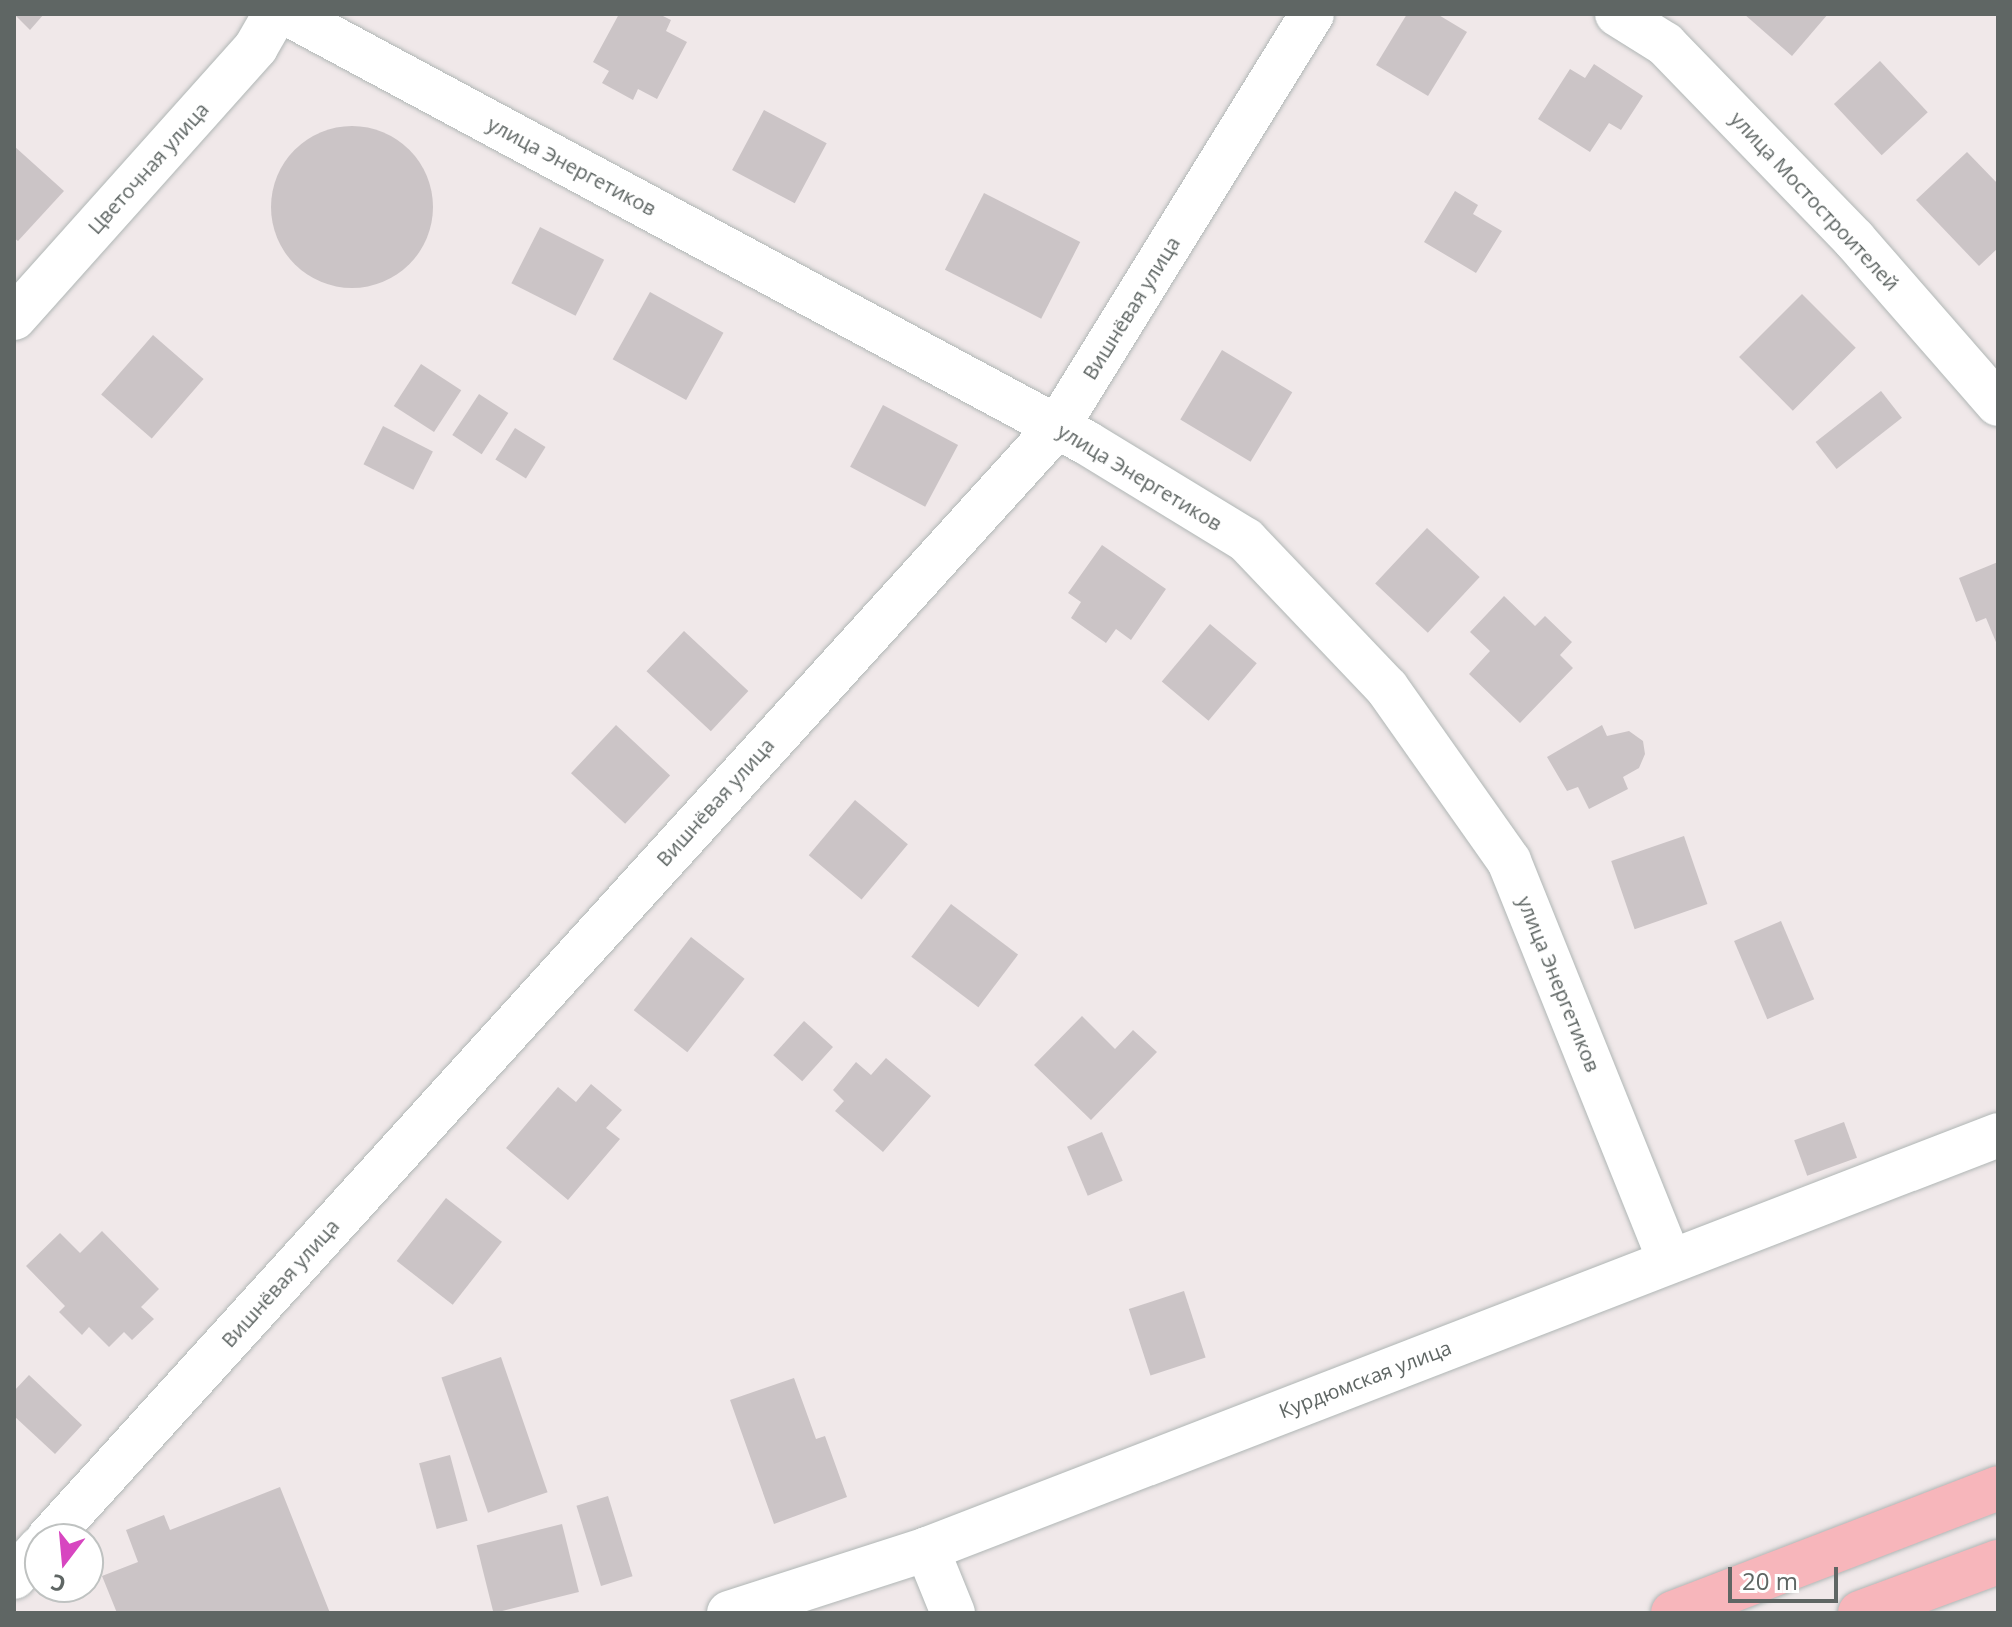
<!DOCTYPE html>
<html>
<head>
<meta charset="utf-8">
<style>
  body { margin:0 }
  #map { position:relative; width:2012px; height:1627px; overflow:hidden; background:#f0e8e9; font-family:"Open Sans",sans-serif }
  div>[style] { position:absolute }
  .building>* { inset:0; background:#cbc4c6; transform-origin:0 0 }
  .round { border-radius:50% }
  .roads { filter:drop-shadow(0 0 2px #b0b6b5) drop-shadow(0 0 2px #b0b6b5) }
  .minor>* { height:44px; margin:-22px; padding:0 22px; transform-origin:22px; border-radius:22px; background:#fff }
  .primary>* { height:44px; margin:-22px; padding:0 22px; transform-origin:22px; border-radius:22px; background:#f7b6bb }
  span { translate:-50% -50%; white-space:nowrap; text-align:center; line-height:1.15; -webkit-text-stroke:8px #fff; paint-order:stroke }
  .street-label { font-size:20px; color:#5f6664 }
  .frame { position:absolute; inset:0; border:16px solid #5f6664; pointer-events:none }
  .north { position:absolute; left:24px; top:1523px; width:80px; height:80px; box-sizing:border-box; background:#fff; border:2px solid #bfc2c1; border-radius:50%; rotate:196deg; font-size:22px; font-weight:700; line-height:32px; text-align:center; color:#5f6664 }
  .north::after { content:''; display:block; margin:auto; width:28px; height:36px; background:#d746c0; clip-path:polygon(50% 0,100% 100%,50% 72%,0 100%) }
  .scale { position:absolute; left:1728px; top:1567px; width:110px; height:36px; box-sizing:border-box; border:4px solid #5f6664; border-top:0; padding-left:10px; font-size:24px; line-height:28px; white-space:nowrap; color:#5f6664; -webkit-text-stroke:6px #fff; paint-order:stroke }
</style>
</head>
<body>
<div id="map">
  <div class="building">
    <i style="clip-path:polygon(14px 14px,44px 14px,30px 30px)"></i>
    <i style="clip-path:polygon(619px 14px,659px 14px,671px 20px,666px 31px,687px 42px,657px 99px,638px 89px,633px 100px,602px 83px,609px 71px,593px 62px)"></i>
    <i style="clip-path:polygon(1407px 14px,1437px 14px,1467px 32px,1428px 96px,1376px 65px)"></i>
    <i style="clip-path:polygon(1744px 14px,1828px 14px,1792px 56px)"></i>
    <i style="left:1880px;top:61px;width:70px;height:63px;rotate:47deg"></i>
    <i style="clip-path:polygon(1594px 64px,1643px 96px,1621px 130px,1609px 123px,1590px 152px,1538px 119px,1570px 69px,1585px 78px)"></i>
    <i style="left:764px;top:110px;width:71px;height:68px;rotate:28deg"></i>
    <i class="round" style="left:271px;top:126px;width:162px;height:162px"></i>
    <i style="clip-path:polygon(14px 146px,64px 191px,18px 241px,14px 238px)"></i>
    <i style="clip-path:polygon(1967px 152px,1998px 184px,1998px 248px,1979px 266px,1916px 200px)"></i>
    <i style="clip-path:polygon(1455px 191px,1478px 205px,1473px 214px,1502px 231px,1476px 273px,1424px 242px)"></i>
    <i style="left:984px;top:193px;width:108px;height:86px;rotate:27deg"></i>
    <i style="left:540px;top:227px;width:72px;height:63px;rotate:27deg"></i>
    <i style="left:650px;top:292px;width:84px;height:77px;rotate:29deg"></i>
    <i style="left:1802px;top:294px;width:76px;height:89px;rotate:45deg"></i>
    <i style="left:153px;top:335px;width:67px;height:79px;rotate:41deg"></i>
    <i style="left:1222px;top:350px;width:82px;height:81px;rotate:31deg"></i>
    <i style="left:421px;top:364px;width:48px;height:50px;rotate:33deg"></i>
    <i style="left:1881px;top:391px;width:34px;height:83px;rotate:52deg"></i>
    <i style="left:479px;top:394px;width:35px;height:49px;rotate:33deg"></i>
    <i style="left:883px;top:405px;width:85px;height:70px;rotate:28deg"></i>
    <i style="left:383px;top:426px;width:56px;height:43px;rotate:27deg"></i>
    <i style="left:515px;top:428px;width:36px;height:37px;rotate:32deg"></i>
    <i style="left:1427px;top:528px;width:72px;height:76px;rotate:43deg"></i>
    <i style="clip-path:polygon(1102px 545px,1166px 589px,1131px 640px,1116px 629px,1106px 643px,1071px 618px,1081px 602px,1068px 593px)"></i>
    <i style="clip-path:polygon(1998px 562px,1998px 647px,1986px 618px,1976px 622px,1959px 578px)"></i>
    <i style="clip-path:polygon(1504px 596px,1535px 626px,1545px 616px,1572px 642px,1560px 655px,1573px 668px,1520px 723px,1469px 674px,1490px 651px,1470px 632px)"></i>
    <i style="left:1210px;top:624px;width:61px;height:75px;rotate:40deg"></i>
    <i style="left:684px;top:631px;width:88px;height:55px;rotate:43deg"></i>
    <i style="left:616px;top:725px;width:74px;height:66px;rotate:43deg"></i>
    <i style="clip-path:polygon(1602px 725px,1607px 736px,1629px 731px,1643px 741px,1645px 754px,1639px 768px,1623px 777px,1628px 789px,1589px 809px,1578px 787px,1567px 791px,1547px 757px)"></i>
    <i style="left:855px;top:800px;width:69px;height:72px;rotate:40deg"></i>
    <i style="left:1684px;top:836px;width:72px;height:77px;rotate:71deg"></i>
    <i style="left:951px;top:904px;width:84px;height:66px;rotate:37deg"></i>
    <i style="left:1781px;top:921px;width:85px;height:51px;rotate:67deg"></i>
    <i style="left:691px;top:937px;width:68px;height:93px;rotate:38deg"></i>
    <i style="clip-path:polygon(1082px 1016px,1115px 1049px,1133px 1030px,1157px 1052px,1091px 1120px,1034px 1065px)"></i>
    <i style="left:804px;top:1021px;width:39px;height:46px;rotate:42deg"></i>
    <i style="clip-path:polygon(886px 1058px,931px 1096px,883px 1152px,835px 1111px,844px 1101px,833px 1090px,856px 1062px,871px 1075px)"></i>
    <i style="clip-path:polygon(591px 1084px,622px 1110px,606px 1128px,620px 1139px,568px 1200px,506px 1148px,558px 1087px,576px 1102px)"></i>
    <i style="left:1844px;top:1122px;width:38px;height:53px;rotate:70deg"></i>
    <i style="left:1102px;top:1132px;width:53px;height:38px;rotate:67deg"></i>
    <i style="left:446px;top:1198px;width:71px;height:80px;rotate:38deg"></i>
    <i style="clip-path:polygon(102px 1231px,159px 1289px,141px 1307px,154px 1319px,132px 1340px,124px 1332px,109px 1347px,89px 1327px,82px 1335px,59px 1312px,65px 1306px,26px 1266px,60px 1233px,80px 1253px)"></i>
    <i style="left:1184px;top:1291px;width:70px;height:58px;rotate:72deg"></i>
    <i style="left:501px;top:1357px;width:143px;height:63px;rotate:71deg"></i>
    <i style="clip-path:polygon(29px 1375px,82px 1425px,55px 1454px,14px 1416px,14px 1391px)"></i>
    <i style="clip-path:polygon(794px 1378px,816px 1439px,825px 1436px,847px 1497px,774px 1524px,730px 1400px)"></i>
    <i style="left:450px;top:1455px;width:68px;height:32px;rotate:75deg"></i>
    <i style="clip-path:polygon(280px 1487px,330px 1613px,117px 1613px,102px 1576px,138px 1562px,126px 1530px,164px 1515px,170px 1530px)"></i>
    <i style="left:608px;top:1496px;width:84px;height:33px;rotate:73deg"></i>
    <i style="left:562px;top:1524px;width:70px;height:88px;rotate:76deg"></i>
  </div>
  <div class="roads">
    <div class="minor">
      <i style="left:288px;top:14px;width:907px;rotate:28.23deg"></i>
      <i style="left:1087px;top:443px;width:186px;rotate:31.4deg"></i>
      <i style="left:1246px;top:540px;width:204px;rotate:46.4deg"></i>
      <i style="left:1387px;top:688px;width:212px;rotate:54.8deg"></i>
      <i style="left:1509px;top:861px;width:431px;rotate:68.1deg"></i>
      <i style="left:1617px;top:14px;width:57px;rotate:32deg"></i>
      <i style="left:1665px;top:44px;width:272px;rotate:45.9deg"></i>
      <i style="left:1854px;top:239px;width:219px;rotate:48.9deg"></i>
      <i style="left:14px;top:318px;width:363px;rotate:-48.2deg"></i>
      <i style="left:256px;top:47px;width:38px;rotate:-60deg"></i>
      <i style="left:48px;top:1539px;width:1502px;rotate:-47.78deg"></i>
      <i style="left:1057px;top:427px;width:485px;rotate:-58.3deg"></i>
      <i style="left:927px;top:1549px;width:69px;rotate:67.9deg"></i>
      <i style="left:14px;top:1577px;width:39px;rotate:-48deg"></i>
      <i style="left:729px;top:1613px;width:208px;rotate:-17.9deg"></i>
      <i style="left:927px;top:1549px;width:1148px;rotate:-21.13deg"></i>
    </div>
    <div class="primary">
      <i style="left:1673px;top:1613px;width:348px;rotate:-21deg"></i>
      <i style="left:1860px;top:1613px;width:147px;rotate:-20.3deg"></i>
    </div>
  </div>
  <div class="street-label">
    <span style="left:572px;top:166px;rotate:28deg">улица Энергетиков</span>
    <span style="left:148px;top:168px;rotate:-48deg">Цветочная улица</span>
    <span style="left:1815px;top:201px;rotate:47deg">улица Мостостроителей</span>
    <span style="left:1131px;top:308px;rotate:-58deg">Вишнёвая улица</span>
    <span style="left:1140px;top:477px;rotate:31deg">улица Энергетиков</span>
    <span style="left:715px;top:802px;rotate:-48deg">Вишнёвая улица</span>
    <span style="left:1559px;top:984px;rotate:68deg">улица Энергетиков</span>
    <span style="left:280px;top:1283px;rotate:-48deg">Вишнёвая улица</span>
    <span style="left:1365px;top:1379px;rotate:-21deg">Курдюмская улица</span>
  </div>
  <div class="frame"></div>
  <div class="north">С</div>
  <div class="scale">20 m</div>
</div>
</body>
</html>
